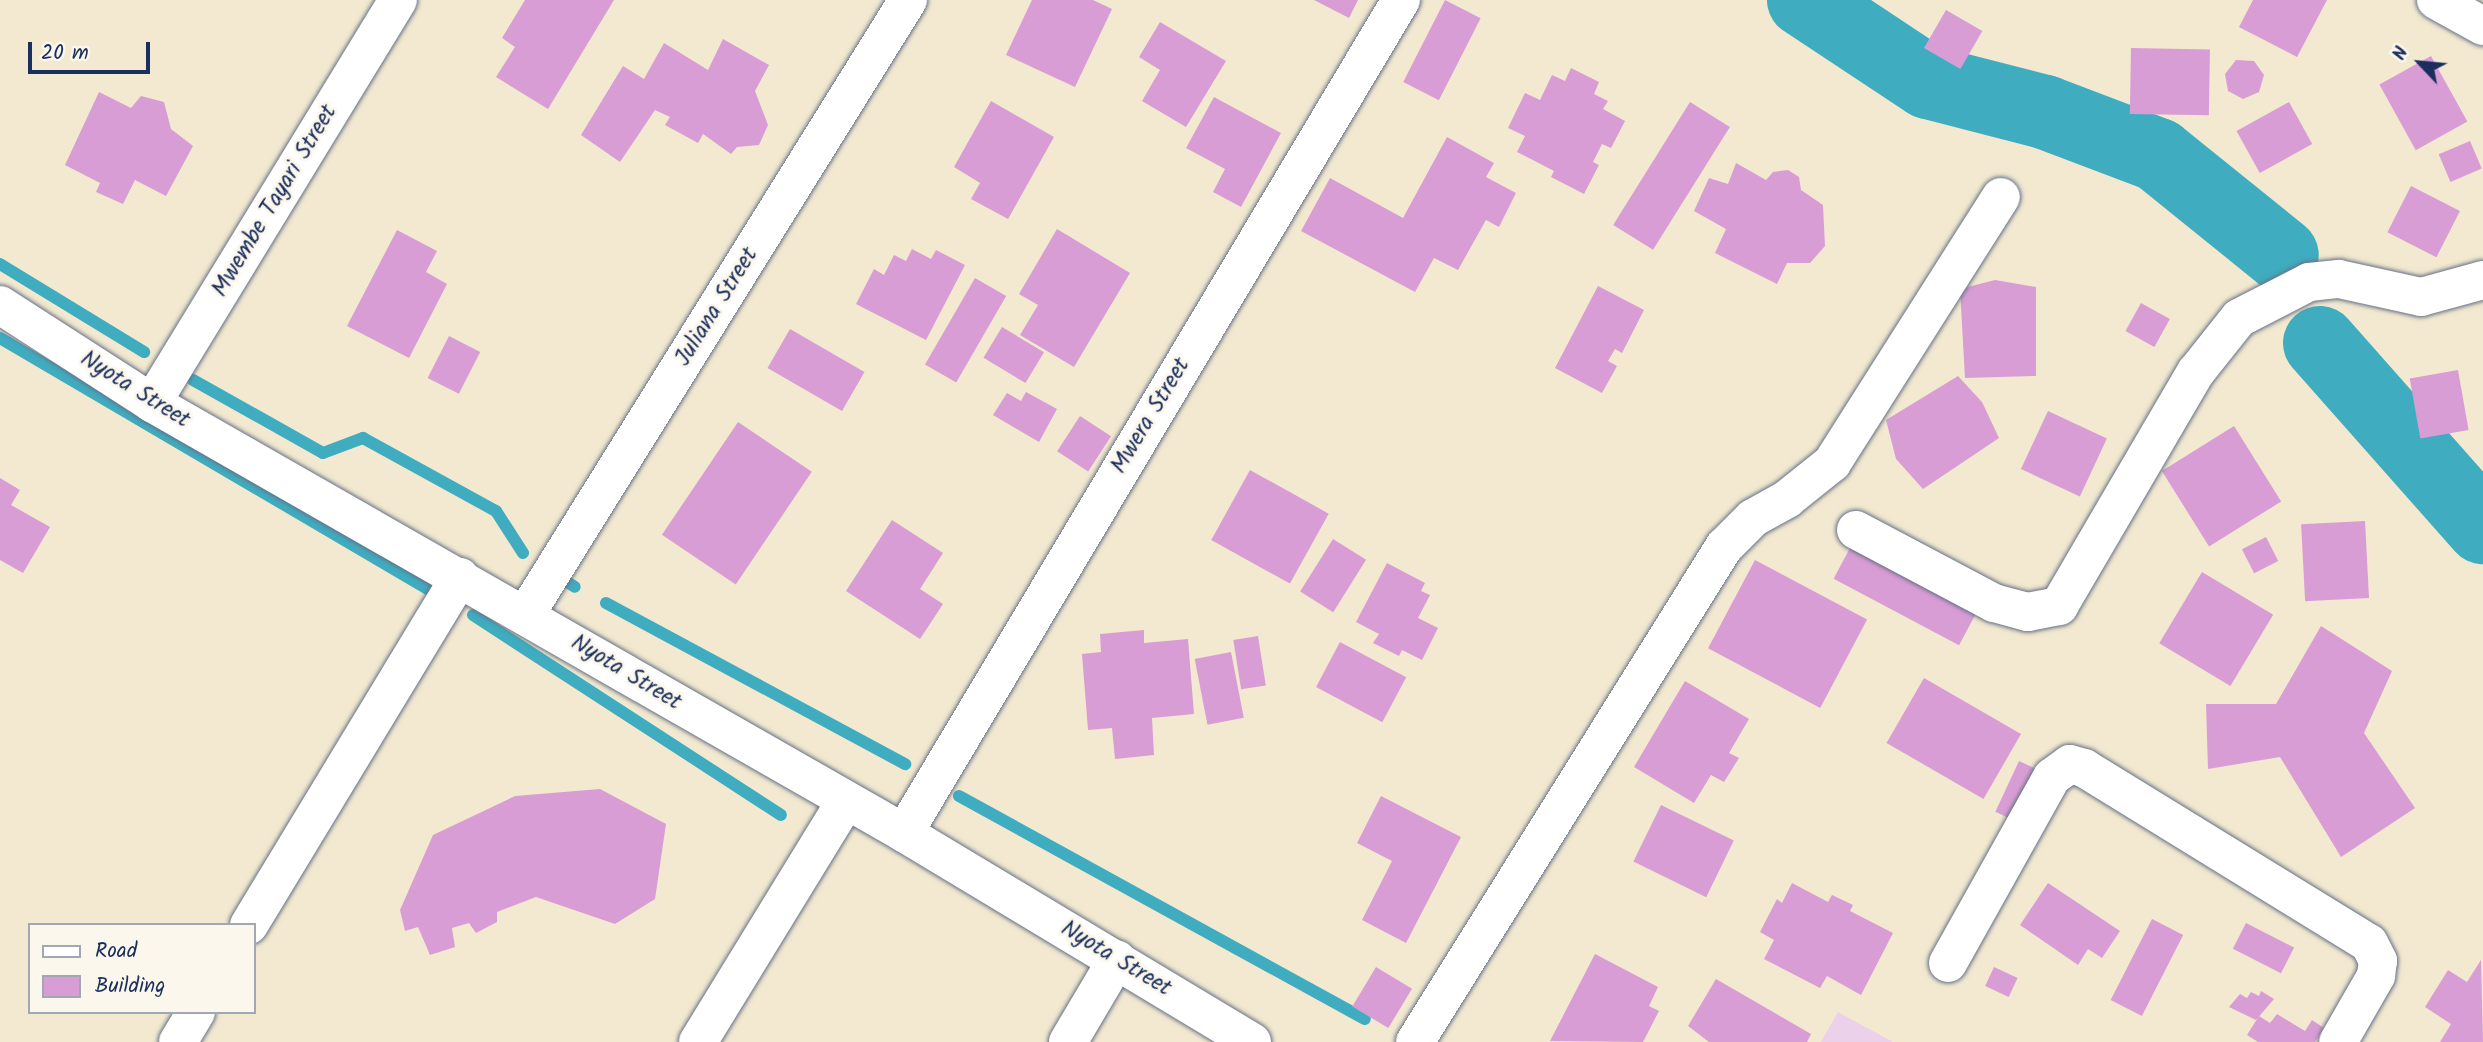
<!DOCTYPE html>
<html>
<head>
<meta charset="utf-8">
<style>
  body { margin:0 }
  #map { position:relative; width:2483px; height:1042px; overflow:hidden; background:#f2e9d0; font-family:Kalam,sans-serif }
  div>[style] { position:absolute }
  .built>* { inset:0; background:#ecd1ea }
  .stream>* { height:12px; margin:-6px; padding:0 6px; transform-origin:6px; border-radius:6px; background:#40acbf }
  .river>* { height:74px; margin:-37px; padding:0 37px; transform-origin:37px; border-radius:37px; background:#40acbf }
  .building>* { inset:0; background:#d99dd5; transform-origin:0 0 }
  .roads { filter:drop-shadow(0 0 2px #667086) drop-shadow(0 0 2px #667086) }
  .minor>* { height:38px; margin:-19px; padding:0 19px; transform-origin:19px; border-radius:19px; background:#fff }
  span { translate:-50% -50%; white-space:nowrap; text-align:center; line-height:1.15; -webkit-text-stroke:6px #fbf7ec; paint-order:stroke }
  .street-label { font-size:23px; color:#1b2f5e }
  .legend { position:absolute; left:28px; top:923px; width:228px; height:91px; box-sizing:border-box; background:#fbf7ec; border:2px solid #a1a7b3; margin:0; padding:9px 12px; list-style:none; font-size:21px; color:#1b2f5e }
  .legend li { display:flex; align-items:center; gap:14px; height:35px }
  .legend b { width:35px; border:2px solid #a1a7b3 }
  .north { position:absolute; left:2385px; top:28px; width:70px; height:70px; -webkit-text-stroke:5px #fbf7ec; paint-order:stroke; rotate:296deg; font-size:19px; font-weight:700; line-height:28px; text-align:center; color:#1b2f5e }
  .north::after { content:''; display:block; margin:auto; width:24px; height:32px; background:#1b2f5e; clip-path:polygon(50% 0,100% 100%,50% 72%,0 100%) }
  .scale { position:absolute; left:28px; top:42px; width:122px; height:32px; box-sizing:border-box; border:4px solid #1b2f5e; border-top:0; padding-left:9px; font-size:21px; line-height:24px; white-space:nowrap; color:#1b2f5e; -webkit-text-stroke:5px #fbf7ec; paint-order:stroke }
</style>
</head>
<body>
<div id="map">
  <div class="built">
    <i style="clip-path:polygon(1838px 1012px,1893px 1042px,1821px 1042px)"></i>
  </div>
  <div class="stream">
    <i style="left:0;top:264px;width:169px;rotate:31.4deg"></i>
    <i style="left:0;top:338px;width:498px;rotate:30.4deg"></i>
    <i style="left:193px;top:380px;width:149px;rotate:29.3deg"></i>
    <i style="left:323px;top:453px;width:43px;rotate:-20.6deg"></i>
    <i style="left:363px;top:438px;width:152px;rotate:28.8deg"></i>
    <i style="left:496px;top:511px;width:50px;rotate:57.3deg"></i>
    <i style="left:567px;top:582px;width:9px;rotate:32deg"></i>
    <i style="left:606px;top:603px;width:340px;rotate:28.3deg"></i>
    <i style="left:473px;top:615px;width:367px;rotate:33deg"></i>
    <i style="left:959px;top:796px;width:463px;rotate:28.8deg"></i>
  </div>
  <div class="river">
    <i style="left:1804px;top:0;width:149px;rotate:33.5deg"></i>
    <i style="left:1928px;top:82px;width:121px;rotate:14.4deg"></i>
    <i style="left:2045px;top:112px;width:121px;rotate:20.8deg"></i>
    <i style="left:2158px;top:155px;width:159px;rotate:38.9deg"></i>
    <i style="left:2320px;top:343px;width:246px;rotate:48.5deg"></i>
  </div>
  <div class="building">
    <i style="clip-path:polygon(525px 0,614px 0,548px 109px,496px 77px,515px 47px,502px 38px)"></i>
    <i style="clip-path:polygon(1032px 0,1093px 0,1112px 9px,1075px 87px,1006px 55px)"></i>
    <i style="clip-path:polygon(1314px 0,1358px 0,1349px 18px)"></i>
    <i style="left:1445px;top:0;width:40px;height:92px;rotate:27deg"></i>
    <i style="clip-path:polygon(2253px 0,2327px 0,2297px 57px,2239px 27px)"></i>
    <i style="left:1946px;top:10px;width:42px;height:44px;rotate:30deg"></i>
    <i style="clip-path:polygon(1160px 22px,1226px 61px,1186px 127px,1142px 101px,1160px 70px,1139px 57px)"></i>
    <i style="clip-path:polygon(723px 39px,769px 65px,755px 91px,768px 125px,759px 145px,737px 147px,731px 154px,703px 134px,698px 143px,665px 125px,670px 117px,655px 110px,620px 162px,581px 135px,623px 66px,644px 79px,664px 43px,708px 70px)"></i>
    <i style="left:2131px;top:48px;width:79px;height:66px;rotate:1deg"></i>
    <i style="left:2431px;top:56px;width:75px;height:59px;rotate:61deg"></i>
    <i style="clip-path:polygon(2236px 60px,2254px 61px,2264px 75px,2259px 92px,2243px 99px,2228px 91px,2225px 74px)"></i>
    <i style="clip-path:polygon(1571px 68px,1599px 82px,1594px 94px,1608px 101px,1603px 109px,1625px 121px,1611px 148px,1602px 144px,1593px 162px,1599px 165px,1584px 194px,1551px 177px,1554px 171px,1517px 152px,1525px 136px,1508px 128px,1525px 93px,1540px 100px,1552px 75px,1565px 81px)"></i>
    <i style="clip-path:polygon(99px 92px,131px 108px,141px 96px,164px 102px,171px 129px,193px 146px,166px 196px,135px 180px,123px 204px,96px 192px,100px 183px,65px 165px)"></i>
    <i style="clip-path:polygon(1214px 97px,1281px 133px,1241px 207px,1213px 192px,1225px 169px,1186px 148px)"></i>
    <i style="clip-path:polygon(991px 101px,1054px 137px,1008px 219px,971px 199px,980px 183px,954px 167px)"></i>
    <i style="left:1690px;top:102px;width:47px;height:145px;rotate:32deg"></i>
    <i style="left:2289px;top:102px;width:48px;height:60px;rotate:61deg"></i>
    <i style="clip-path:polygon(1447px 137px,1494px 163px,1486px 177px,1516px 193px,1499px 227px,1486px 220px,1458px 270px,1434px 258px,1415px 292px,1301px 231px,1330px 178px,1403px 218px)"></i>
    <i style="left:2470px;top:141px;width:30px;height:34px;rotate:67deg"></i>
    <i style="clip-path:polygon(1736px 163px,1766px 180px,1773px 172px,1788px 170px,1799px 177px,1801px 190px,1823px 205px,1825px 246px,1810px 263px,1787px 263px,1777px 284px,1715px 253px,1726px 229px,1694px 211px,1709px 178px,1728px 184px)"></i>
    <i style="left:2411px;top:186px;width:55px;height:52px;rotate:27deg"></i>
    <i style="clip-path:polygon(1057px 229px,1130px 273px,1074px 367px,1020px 335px,1038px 305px,1019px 294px)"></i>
    <i style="clip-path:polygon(397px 230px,437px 251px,426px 272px,447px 284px,409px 358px,347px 326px)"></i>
    <i style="clip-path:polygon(912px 249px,931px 259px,936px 250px,965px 265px,926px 340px,856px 304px,874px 269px,884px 275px,894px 255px,906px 261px)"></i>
    <i style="left:975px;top:278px;width:36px;height:100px;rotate:30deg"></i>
    <i style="clip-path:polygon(1995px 280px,2036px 287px,2036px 376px,1965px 378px,1960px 289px)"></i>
    <i style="clip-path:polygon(1598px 286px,1644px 310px,1622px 353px,1615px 349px,1608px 361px,1617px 366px,1602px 393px,1555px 368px)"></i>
    <i style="left:2141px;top:303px;width:33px;height:32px;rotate:29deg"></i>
    <i style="left:1002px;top:327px;width:49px;height:36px;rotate:31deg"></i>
    <i style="left:790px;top:329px;width:86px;height:45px;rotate:30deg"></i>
    <i style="left:449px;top:336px;width:35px;height:47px;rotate:27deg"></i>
    <i style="left:2458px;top:370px;width:61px;height:49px;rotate:80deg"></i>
    <i style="clip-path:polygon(1958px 376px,1982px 402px,1999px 438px,1923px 489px,1896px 459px,1886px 420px)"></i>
    <i style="clip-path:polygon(1026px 392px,1057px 409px,1039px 442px,993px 415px,1007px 393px,1021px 401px)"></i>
    <i style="left:2048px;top:411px;width:65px;height:64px;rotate:25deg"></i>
    <i style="left:1080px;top:416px;width:37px;height:42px;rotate:33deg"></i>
    <i style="left:738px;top:422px;width:89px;height:136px;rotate:34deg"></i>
    <i style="left:2234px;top:426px;width:89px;height:85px;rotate:58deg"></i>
    <i style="left:1250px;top:470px;width:90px;height:80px;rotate:29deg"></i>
    <i style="clip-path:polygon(0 478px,20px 490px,11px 505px,50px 527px,23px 573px,0 560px)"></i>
    <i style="clip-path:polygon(892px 520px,943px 553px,920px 589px,943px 604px,920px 639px,846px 591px)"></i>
    <i style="left:2365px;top:521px;width:77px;height:64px;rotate:87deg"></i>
    <i style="left:2266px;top:537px;width:27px;height:27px;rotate:63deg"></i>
    <i style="left:1333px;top:539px;width:39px;height:62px;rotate:32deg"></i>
    <i style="left:1851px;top:546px;width:142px;height:37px;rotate:28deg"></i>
    <i style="left:1755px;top:560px;width:127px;height:100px;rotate:28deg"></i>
    <i style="clip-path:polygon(1387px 563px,1425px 583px,1421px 591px,1430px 595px,1418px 618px,1438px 628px,1422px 660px,1402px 650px,1399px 656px,1373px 643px,1379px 634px,1356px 622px)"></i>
    <i style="left:2202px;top:572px;width:83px;height:83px;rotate:31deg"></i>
    <i style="clip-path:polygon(2321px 626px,2392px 671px,2364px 733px,2415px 808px,2341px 857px,2280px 757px,2208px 769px,2206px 704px,2276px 704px)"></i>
    <i style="clip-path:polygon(1144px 630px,1144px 643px,1188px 639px,1194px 714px,1152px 718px,1154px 755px,1115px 759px,1112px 728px,1088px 730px,1082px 654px,1101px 652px,1100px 634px)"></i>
    <i style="left:1258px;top:636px;width:50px;height:25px;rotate:81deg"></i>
    <i style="left:1340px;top:642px;width:75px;height:51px;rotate:28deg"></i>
    <i style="left:1231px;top:652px;width:67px;height:37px;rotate:79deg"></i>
    <i style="left:1924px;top:678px;width:112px;height:75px;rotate:30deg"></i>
    <i style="clip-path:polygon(1685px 681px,1749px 719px,1729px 753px,1739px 758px,1724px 782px,1711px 775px,1694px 803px,1634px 767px)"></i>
    <i style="left:2019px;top:761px;width:17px;height:56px;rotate:25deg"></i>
    <i style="clip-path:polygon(600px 789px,666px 824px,655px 899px,615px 924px,536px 897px,497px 912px,497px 922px,476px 933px,469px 923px,452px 928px,455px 947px,430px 955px,418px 927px,405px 931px,400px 910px,433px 835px,515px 796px)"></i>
    <i style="clip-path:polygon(1381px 796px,1461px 837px,1406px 943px,1362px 920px,1392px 861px,1357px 843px)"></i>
    <i style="left:1661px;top:805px;width:81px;height:63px;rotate:26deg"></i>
    <i style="clip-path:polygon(1792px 883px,1828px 902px,1832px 895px,1853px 905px,1850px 911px,1893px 933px,1861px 995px,1827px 976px,1820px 988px,1764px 959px,1774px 940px,1760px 932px,1777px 899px,1782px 903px)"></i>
    <i style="clip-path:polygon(2048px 883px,2120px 931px,2102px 958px,2088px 949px,2078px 965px,2020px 925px)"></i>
    <i style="left:2152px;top:919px;width:35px;height:91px;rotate:27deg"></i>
    <i style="left:2246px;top:923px;width:54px;height:29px;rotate:27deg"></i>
    <i style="clip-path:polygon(1595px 954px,1658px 987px,1649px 1006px,1659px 1011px,1643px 1042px,1550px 1041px)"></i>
    <i style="clip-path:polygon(2481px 960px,2483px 1042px,2440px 1042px,2451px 1024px,2425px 1007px,2448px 970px,2467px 982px)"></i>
    <i style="left:1376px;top:967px;width:42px;height:46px;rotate:31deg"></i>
    <i style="left:1994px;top:967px;width:26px;height:21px;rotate:25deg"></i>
    <i style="clip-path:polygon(1716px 979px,1811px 1034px,1807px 1042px,1709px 1042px,1688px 1026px)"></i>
    <i style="clip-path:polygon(2261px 991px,2274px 999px,2256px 1020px,2229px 1007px,2240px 994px,2247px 998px,2251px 992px,2259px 996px)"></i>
    <i style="clip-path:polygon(2277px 1014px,2305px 1031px,2312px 1020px,2324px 1028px,2315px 1042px,2258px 1042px,2247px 1035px,2259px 1016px,2270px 1023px)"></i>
  </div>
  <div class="roads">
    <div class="minor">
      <i style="left:2436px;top:0;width:54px;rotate:29deg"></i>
      <i style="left:0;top:305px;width:181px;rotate:32.8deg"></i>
      <i style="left:152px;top:403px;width:866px;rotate:29.76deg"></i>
      <i style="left:904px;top:833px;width:406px;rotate:31deg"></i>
      <i style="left:152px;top:403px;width:472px;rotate:-58.6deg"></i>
      <i style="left:1856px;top:530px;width:156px;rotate:27.9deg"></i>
      <i style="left:1994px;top:603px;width:35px;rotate:15deg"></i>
      <i style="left:2028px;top:612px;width:32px;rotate:-11deg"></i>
      <i style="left:2059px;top:606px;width:271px;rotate:-59.7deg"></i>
      <i style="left:2196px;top:372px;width:69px;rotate:-51.5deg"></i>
      <i style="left:2239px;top:318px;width:79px;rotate:-27.2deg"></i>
      <i style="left:2309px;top:282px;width:30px;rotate:-6deg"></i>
      <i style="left:2339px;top:279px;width:84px;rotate:12.4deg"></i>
      <i style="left:2421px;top:297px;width:64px;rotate:-15.3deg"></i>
      <i style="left:526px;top:614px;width:723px;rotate:-58.11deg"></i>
      <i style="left:904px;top:833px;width:970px;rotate:-59.18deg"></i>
      <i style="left:249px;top:925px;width:407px;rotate:-58.8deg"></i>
      <i style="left:1948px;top:963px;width:213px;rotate:-60.8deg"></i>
      <i style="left:2052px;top:777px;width:22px;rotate:-36deg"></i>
      <i style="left:2070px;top:764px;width:15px;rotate:16deg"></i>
      <i style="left:2084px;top:768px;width:334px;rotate:31.6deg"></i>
      <i style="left:2369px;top:943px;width:20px;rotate:63deg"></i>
      <i style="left:2378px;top:961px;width:15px;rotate:98deg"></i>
      <i style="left:2376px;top:976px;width:76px;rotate:119.9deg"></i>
      <i style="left:178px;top:1042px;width:35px;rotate:-59deg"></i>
      <i style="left:698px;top:1042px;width:281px;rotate:-58.5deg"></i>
      <i style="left:1068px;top:1042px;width:96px;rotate:-59.4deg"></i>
      <i style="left:1415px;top:1042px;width:584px;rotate:-58.03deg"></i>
      <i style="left:1724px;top:547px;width:41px;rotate:-45deg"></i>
      <i style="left:1753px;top:518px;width:39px;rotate:-29deg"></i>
      <i style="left:1787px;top:499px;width:58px;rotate:-38.7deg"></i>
      <i style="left:1832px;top:463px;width:315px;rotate:-57.6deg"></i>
    </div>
  </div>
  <div class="street-label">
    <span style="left:275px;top:201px;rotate:-59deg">Mwembe Tayari Street</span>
    <span style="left:717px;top:307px;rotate:-58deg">Juliana Street</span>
    <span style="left:135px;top:390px;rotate:32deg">Nyota Street</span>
    <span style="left:1151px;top:416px;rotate:-59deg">Mwera Street</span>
    <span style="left:626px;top:673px;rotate:31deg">Nyota Street</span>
    <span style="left:1116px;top:959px;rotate:31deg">Nyota Street</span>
  </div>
  <ul class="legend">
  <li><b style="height:9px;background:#fff"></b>Road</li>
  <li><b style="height:19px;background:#d99dd5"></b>Building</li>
  </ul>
  <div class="north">N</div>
  <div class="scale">20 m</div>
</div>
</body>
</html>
